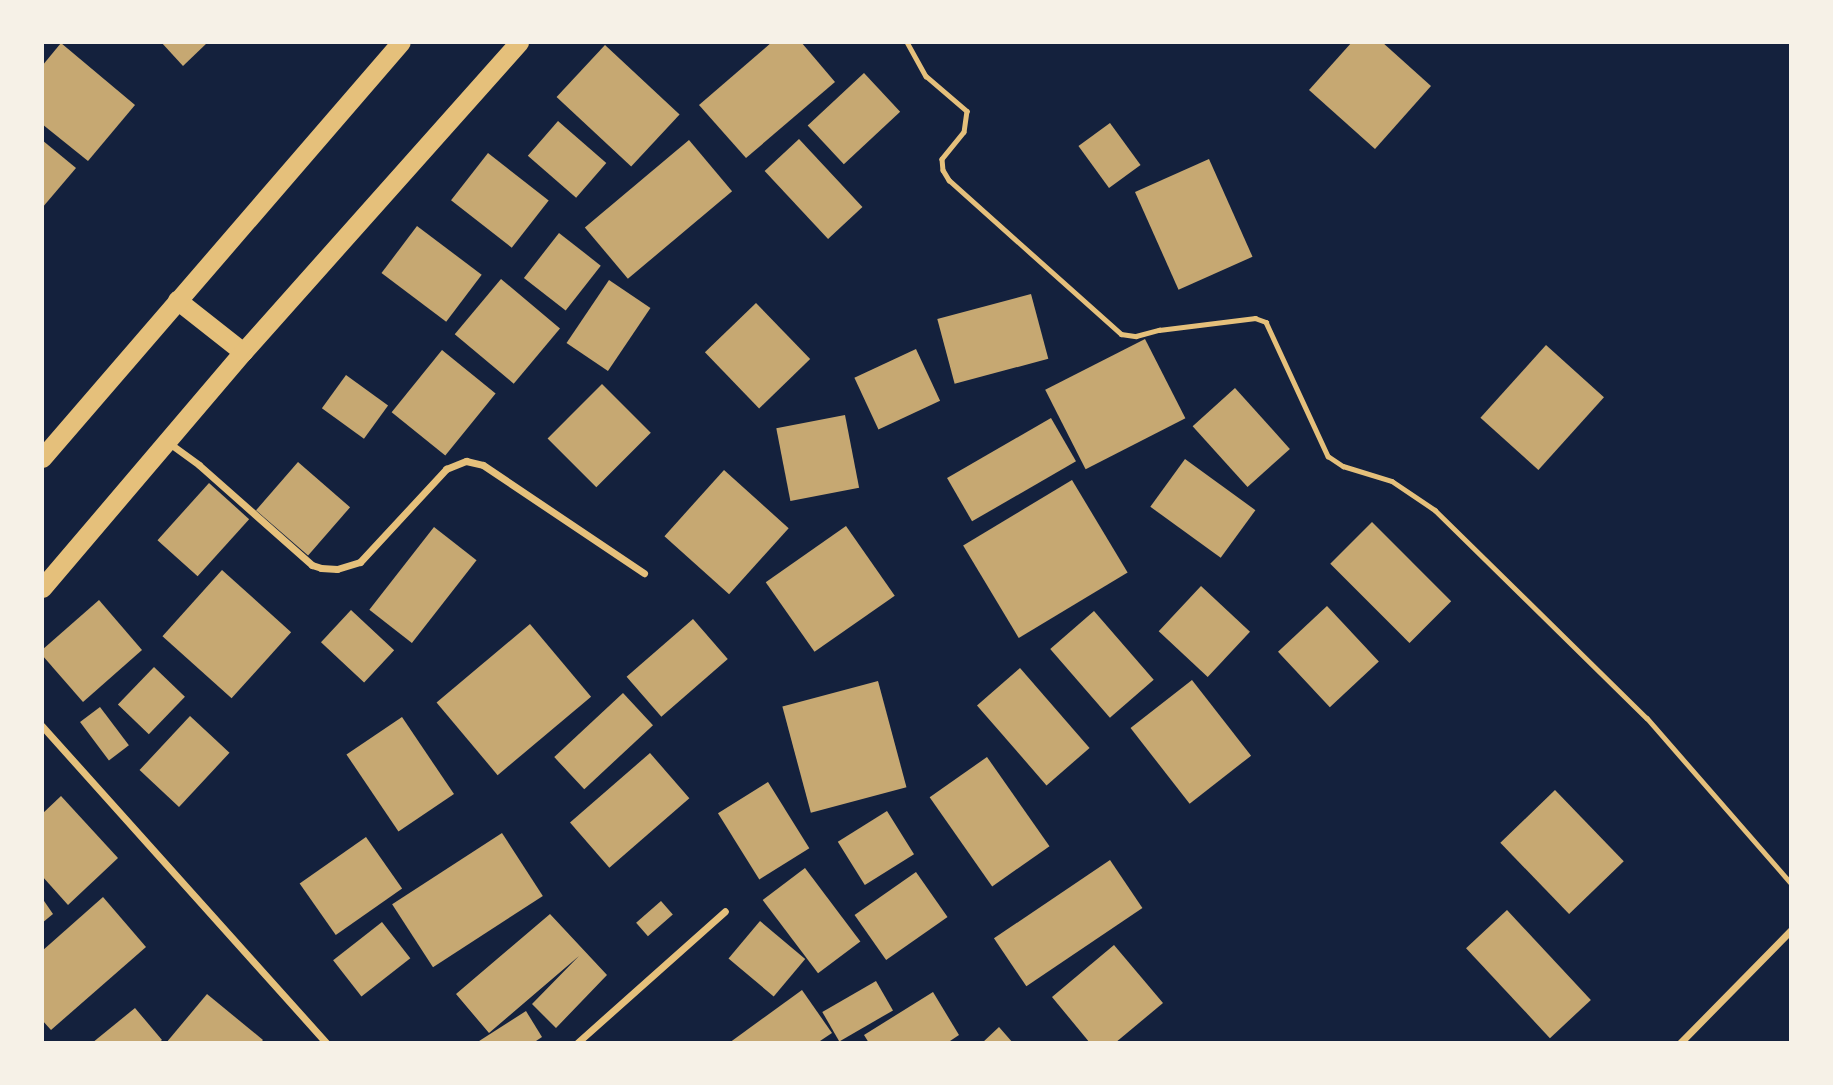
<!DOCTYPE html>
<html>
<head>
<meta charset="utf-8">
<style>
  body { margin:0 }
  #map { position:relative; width:1833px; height:1085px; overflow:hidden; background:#14213d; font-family:Karla,sans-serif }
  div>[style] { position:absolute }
  .building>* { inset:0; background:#c6a872; transform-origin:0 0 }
  .path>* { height:4.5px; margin:-2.25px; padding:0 2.25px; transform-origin:2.25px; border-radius:2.25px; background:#e5c07b }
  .minor>* { height:7px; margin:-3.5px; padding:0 3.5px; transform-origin:3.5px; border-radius:3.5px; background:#e5c07b }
  .trunk>* { height:19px; margin:-9.5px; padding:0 9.5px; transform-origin:9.5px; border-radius:9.5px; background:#e5c07b }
  span { translate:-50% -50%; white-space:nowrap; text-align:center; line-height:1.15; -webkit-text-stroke:5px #f6f1e7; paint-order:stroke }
  .frame { position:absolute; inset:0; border:44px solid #f6f1e7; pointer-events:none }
</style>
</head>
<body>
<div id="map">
  <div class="building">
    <i style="clip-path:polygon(161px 42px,208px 42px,183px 66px)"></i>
    <i style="clip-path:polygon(772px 42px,801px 42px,835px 82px,746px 158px,699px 105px)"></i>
    <i style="clip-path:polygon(1352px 42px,1382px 42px,1431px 86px,1375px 149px,1309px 90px)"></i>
    <i style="clip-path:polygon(61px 43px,135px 105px,88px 161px,42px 124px,42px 66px)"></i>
    <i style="left:605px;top:45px;width:102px;height:71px;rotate:43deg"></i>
    <i style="left:864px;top:73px;width:53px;height:77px;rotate:47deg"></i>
    <i style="left:558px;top:121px;width:64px;height:46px;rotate:41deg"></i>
    <i style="left:1110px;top:123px;width:52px;height:39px;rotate:54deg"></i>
    <i style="left:799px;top:139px;width:93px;height:47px;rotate:47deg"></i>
    <i style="clip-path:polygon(42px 140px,76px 168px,42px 208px)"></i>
    <i style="left:689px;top:140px;width:67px;height:136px;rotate:50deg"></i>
    <i style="left:488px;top:153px;width:77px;height:60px;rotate:38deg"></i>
    <i style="left:1209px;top:159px;width:107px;height:81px;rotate:66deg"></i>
    <i style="left:417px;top:226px;width:81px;height:59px;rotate:37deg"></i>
    <i style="left:559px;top:233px;width:53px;height:57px;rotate:38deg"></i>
    <i style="left:501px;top:279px;width:77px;height:72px;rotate:40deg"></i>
    <i style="left:609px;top:280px;width:50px;height:76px;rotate:34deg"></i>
    <i style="left:1031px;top:294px;width:67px;height:97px;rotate:75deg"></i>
    <i style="left:756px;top:303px;width:78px;height:71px;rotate:46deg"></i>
    <i style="left:1145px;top:339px;width:89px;height:112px;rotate:63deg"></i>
    <i style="left:1546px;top:345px;width:78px;height:98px;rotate:42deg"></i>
    <i style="left:916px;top:349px;width:57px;height:68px;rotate:65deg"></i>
    <i style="left:442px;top:350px;width:69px;height:80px;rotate:39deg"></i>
    <i style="left:346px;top:375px;width:52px;height:41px;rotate:36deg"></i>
    <i style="left:602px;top:384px;width:69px;height:77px;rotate:45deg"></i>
    <i style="left:1235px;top:388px;width:82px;height:57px;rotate:48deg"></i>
    <i style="left:845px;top:415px;width:74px;height:70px;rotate:79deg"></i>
    <i style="left:1051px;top:418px;width:50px;height:120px;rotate:60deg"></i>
    <i style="left:1185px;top:459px;width:87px;height:59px;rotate:36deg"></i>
    <i style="left:298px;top:462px;width:69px;height:64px;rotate:41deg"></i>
    <i style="left:724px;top:470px;width:87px;height:89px;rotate:42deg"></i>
    <i style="left:1072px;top:480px;width:108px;height:127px;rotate:59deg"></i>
    <i style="left:209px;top:483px;width:54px;height:77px;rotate:42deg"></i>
    <i style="left:1372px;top:522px;width:112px;height:59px;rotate:45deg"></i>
    <i style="left:846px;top:526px;width:85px;height:98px;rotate:55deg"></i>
    <i style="left:434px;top:527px;width:54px;height:105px;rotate:38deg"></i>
    <i style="left:222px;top:570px;width:93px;height:89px;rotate:42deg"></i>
    <i style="left:1201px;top:586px;width:67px;height:62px;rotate:43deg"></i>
    <i style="clip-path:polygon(99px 600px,142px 650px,83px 702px,42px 655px,42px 650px)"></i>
    <i style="left:1327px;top:606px;width:76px;height:67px;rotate:47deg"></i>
    <i style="left:351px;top:610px;width:59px;height:44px;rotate:43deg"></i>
    <i style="left:1094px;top:611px;width:91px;height:58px;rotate:49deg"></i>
    <i style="left:693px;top:619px;width:53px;height:88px;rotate:49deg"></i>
    <i style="left:530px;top:624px;width:95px;height:122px;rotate:50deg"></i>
    <i style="left:154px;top:667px;width:43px;height:52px;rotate:44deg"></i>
    <i style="left:1020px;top:668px;width:106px;height:57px;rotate:49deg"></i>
    <i style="left:1192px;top:680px;width:96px;height:78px;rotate:52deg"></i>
    <i style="left:878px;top:681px;width:110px;height:99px;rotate:75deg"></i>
    <i style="left:623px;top:693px;width:44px;height:94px;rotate:47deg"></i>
    <i style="left:100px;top:707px;width:48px;height:25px;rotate:53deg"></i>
    <i style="left:190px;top:716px;width:54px;height:74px;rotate:43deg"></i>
    <i style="left:402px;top:717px;width:93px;height:67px;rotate:56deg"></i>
    <i style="left:650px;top:753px;width:60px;height:106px;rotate:49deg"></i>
    <i style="left:987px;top:757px;width:109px;height:70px;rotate:55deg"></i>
    <i style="left:768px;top:782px;width:78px;height:59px;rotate:58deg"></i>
    <i style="left:1555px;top:790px;width:99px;height:76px;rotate:46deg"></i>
    <i style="clip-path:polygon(61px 796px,118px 858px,68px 905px,42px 876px,42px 814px)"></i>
    <i style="left:887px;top:811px;width:51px;height:58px;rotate:58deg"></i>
    <i style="left:502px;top:833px;width:75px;height:131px;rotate:57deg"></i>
    <i style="left:366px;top:837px;width:63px;height:81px;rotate:55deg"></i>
    <i style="left:1110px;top:860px;width:58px;height:140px;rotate:56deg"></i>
    <i style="left:805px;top:868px;width:92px;height:53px;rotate:53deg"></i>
    <i style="left:916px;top:872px;width:55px;height:75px;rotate:55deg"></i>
    <i style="clip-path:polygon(103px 897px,146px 947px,51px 1030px,42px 1020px,42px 951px)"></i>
    <i style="clip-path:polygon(42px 898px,53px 914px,42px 923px)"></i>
    <i style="left:661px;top:901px;width:18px;height:33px;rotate:49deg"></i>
    <i style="left:1507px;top:910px;width:123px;height:56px;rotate:47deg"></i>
    <i style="clip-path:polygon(550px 914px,607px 975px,556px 1028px,532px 1004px,579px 956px,489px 1033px,456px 994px)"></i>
    <i style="left:760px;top:921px;width:59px;height:49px;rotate:40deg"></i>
    <i style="left:382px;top:922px;width:46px;height:62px;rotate:52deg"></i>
    <i style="clip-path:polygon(1114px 945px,1163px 1003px,1115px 1043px,1090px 1043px,1052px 997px)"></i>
    <i style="left:876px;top:981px;width:34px;height:62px;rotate:60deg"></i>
    <i style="clip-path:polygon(802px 990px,832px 1033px,817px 1043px,729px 1043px)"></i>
    <i style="clip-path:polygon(933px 992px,959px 1035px,947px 1043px,869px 1043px,864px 1035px)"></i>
    <i style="clip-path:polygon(207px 994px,263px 1040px,260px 1043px,166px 1043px)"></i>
    <i style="clip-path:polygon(135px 1008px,162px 1040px,158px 1043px,92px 1043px)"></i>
    <i style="clip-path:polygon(526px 1011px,542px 1037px,533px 1043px,476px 1043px)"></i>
    <i style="clip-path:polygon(999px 1027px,1013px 1043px,982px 1043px)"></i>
  </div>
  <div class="path">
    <i style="left:907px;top:42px;width:39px;rotate:61deg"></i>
    <i style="left:926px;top:76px;width:54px;rotate:40.5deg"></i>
    <i style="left:967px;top:111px;width:21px;rotate:98deg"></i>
    <i style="left:964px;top:132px;width:35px;rotate:129deg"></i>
    <i style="left:942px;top:159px;width:11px;rotate:85deg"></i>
    <i style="left:943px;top:170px;width:12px;rotate:59deg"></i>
    <i style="left:949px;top:180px;width:231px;rotate:41.8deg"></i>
    <i style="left:1121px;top:334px;width:15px;rotate:8deg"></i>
    <i style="left:1136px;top:336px;width:24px;rotate:-15deg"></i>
    <i style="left:1159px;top:330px;width:97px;rotate:-7.1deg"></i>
    <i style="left:1255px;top:318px;width:12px;rotate:20deg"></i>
    <i style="left:1266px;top:322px;width:148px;rotate:65.2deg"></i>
    <i style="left:1328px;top:456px;width:18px;rotate:34deg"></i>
    <i style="left:1343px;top:466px;width:51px;rotate:17deg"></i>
    <i style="left:1392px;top:481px;width:52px;rotate:34deg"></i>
    <i style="left:1435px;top:510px;width:297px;rotate:44.5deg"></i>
    <i style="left:1647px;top:718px;width:219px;rotate:48.9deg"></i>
  </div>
  <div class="minor">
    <i style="left:169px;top:443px;width:37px;rotate:36deg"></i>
    <i style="left:199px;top:465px;width:151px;rotate:41.5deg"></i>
    <i style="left:312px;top:565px;width:9px;rotate:18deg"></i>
    <i style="left:321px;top:568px;width:16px;rotate:4deg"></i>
    <i style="left:337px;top:569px;width:24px;rotate:-17deg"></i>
    <i style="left:360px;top:562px;width:127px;rotate:-47.2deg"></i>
    <i style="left:446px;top:469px;width:22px;rotate:-22deg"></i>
    <i style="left:466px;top:461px;width:17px;rotate:13deg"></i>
    <i style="left:483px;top:465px;width:194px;rotate:33.9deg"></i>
    <i style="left:42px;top:726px;width:426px;rotate:48.1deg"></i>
    <i style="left:577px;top:1043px;width:198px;rotate:-41.7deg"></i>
    <i style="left:1680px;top:1043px;width:158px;rotate:-45.5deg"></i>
  </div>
  <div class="trunk">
    <i style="left:177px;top:300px;width:84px;rotate:38.2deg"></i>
    <i style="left:42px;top:458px;width:549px;rotate:-49.21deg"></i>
    <i style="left:42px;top:588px;width:310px;rotate:-49.6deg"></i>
    <i style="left:243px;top:352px;width:415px;rotate:-48.3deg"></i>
  </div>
  <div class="frame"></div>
</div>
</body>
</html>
